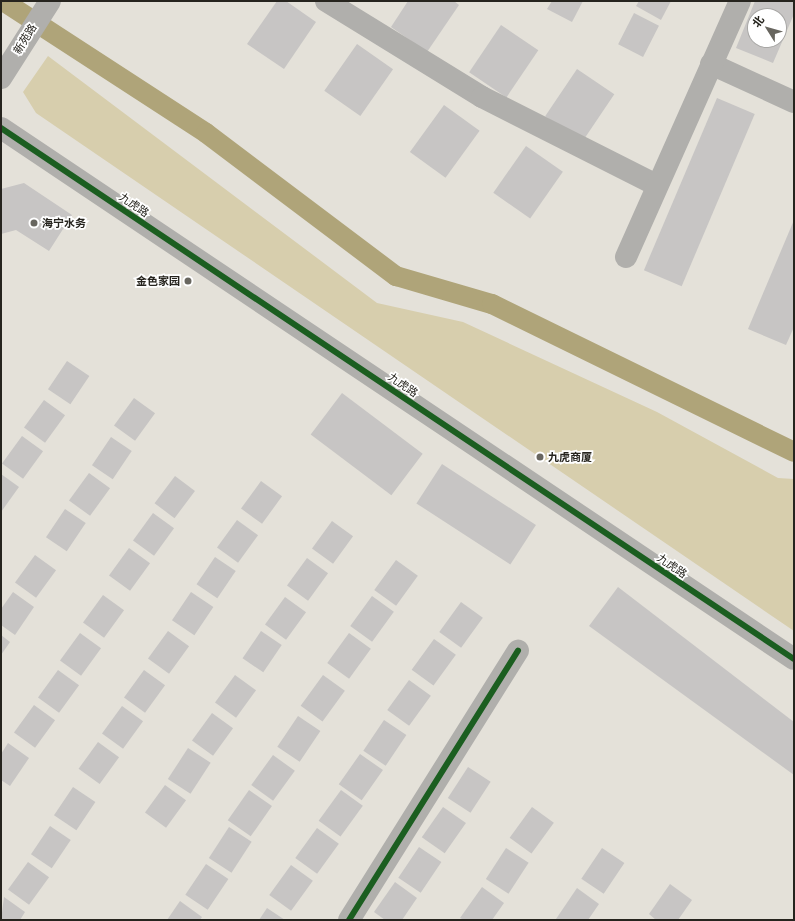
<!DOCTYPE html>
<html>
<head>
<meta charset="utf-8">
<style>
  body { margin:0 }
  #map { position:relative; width:795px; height:921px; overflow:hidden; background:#e4e1d9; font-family:"PT Serif","Noto Sans SC",serif }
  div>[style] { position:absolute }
  .green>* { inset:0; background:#d7cead }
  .canal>* { height:20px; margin:-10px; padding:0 10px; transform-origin:10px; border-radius:10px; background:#afa479 }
  .building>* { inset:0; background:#c7c5c4; transform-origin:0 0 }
  .minor>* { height:22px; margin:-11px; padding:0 11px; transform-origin:11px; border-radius:11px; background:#b0afac }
  .cycleway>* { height:6px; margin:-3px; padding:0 3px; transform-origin:3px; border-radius:3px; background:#1b5e20 }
  .dots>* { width:11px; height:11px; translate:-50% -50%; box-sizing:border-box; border:2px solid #fff; border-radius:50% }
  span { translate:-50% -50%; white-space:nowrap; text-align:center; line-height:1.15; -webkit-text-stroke:3.5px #fff; paint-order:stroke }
  .street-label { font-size:11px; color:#26241e }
  .poi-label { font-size:11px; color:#26241e; font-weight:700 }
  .left { translate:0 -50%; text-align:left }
  .right { translate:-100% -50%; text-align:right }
  .frame { position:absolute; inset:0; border:2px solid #26241e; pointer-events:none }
  .north { position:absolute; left:747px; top:8px; width:40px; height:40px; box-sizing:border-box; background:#fff; border:1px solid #a8a7a5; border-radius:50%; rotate:307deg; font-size:11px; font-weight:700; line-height:16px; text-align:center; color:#26241e }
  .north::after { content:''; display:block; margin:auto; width:14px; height:18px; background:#68665f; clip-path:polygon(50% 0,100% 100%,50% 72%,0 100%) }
</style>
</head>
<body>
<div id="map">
  <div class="green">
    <i style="clip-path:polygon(48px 56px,377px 303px,463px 322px,657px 412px,778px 478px,794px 479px,794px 631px,36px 113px,23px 92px)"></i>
  </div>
  <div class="canal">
    <i style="left:3px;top:1px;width:242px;rotate:33deg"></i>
    <i style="left:206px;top:133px;width:238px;rotate:37deg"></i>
    <i style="left:396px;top:276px;width:100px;rotate:16.3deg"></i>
    <i style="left:492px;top:304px;width:336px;rotate:26.1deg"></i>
  </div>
  <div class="building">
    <i style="clip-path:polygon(277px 1px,286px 1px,316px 22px,284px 69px,247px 44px)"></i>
    <i style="clip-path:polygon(408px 1px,454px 1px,459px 5px,427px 52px,391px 27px)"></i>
    <i style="clip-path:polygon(552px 1px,583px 1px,572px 22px,547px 9px)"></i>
    <i style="clip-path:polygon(639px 1px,671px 1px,661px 20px,636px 6px)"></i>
    <i style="clip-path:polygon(evenodd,755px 1px,794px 1px,794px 14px,773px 63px,736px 48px,755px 1px,755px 16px,779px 16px,779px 40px,755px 40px,755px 16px)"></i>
    <i style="left:634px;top:13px;width:28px;height:35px;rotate:27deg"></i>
    <i style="left:501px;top:25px;width:45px;height:57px;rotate:34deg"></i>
    <i style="left:357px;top:44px;width:44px;height:57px;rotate:35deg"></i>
    <i style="left:577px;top:69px;width:45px;height:57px;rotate:34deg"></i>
    <i style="left:717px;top:98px;width:41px;height:187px;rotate:23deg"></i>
    <i style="left:444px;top:105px;width:44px;height:58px;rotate:36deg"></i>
    <i style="left:526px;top:146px;width:45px;height:57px;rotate:35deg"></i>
    <i style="clip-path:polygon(24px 183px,72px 215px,49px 251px,16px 230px,1px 234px,1px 189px)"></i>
    <i style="clip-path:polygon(794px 220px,794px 327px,786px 345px,748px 329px)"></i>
    <i style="left:67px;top:361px;width:27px;height:34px;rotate:34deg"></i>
    <i style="left:342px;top:393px;width:101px;height:52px;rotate:37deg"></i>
    <i style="left:134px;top:398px;width:26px;height:34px;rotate:36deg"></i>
    <i style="left:44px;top:400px;width:26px;height:34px;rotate:36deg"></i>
    <i style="left:22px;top:436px;width:26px;height:34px;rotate:36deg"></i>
    <i style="left:111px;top:437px;width:25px;height:34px;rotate:34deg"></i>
    <i style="left:442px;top:464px;width:112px;height:47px;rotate:33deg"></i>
    <i style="left:89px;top:473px;width:26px;height:34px;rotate:36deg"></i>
    <i style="clip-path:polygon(1px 474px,19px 487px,1px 512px)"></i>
    <i style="left:175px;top:476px;width:25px;height:34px;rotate:37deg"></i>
    <i style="left:261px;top:481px;width:26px;height:34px;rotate:36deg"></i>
    <i style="left:65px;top:509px;width:25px;height:34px;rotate:34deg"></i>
    <i style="left:153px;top:513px;width:26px;height:34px;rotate:36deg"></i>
    <i style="left:237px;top:520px;width:26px;height:34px;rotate:36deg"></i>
    <i style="left:332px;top:521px;width:26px;height:34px;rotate:36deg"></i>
    <i style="left:129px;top:548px;width:26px;height:34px;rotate:36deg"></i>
    <i style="left:35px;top:555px;width:26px;height:34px;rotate:36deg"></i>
    <i style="left:215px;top:557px;width:25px;height:33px;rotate:34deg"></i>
    <i style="left:307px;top:558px;width:26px;height:34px;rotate:36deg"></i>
    <i style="left:396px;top:560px;width:27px;height:37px;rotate:36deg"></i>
    <i style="clip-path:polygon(618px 587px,794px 722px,794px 775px,589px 626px)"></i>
    <i style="clip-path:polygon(13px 592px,34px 607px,15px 635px,1px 625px,1px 609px)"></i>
    <i style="left:191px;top:592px;width:27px;height:34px;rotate:34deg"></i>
    <i style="left:103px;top:595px;width:26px;height:34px;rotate:36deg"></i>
    <i style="left:372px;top:596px;width:27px;height:37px;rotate:36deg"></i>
    <i style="left:285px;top:597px;width:26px;height:34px;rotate:36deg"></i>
    <i style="left:461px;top:602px;width:27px;height:37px;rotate:36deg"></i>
    <i style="left:168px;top:631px;width:26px;height:34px;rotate:36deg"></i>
    <i style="left:261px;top:631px;width:25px;height:33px;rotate:34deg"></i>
    <i style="left:80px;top:633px;width:26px;height:34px;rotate:36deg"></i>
    <i style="left:349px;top:633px;width:27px;height:37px;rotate:36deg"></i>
    <i style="clip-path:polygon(1px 635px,10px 642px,1px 655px)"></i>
    <i style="left:434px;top:639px;width:27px;height:38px;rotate:36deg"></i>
    <i style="left:58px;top:670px;width:26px;height:34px;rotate:36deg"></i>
    <i style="left:144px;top:670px;width:26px;height:34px;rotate:36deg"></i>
    <i style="left:235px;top:675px;width:26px;height:34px;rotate:36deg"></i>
    <i style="left:323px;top:675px;width:27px;height:38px;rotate:36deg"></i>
    <i style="left:409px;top:680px;width:27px;height:37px;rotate:36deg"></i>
    <i style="left:34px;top:705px;width:26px;height:34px;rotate:36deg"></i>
    <i style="left:122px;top:706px;width:26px;height:34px;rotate:36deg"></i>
    <i style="left:212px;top:713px;width:26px;height:34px;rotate:36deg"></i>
    <i style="left:298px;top:716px;width:27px;height:37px;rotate:34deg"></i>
    <i style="left:384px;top:720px;width:27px;height:37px;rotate:34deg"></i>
    <i style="left:98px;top:742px;width:26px;height:33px;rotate:36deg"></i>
    <i style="clip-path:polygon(8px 743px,29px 758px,10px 786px,1px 780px,1px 754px)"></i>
    <i style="left:188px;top:748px;width:27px;height:37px;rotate:33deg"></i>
    <i style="left:360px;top:754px;width:28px;height:37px;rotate:35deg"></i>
    <i style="left:273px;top:755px;width:27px;height:37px;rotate:36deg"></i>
    <i style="left:468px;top:767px;width:27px;height:37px;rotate:33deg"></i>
    <i style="left:165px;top:785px;width:26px;height:34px;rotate:36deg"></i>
    <i style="left:73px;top:787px;width:27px;height:34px;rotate:34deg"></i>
    <i style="left:249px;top:790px;width:28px;height:37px;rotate:35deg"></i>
    <i style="left:341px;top:790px;width:27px;height:38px;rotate:36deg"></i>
    <i style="left:443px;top:807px;width:28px;height:37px;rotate:35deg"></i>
    <i style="left:532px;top:807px;width:27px;height:38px;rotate:36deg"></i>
    <i style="left:50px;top:826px;width:25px;height:34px;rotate:34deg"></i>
    <i style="left:229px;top:827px;width:27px;height:37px;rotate:33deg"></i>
    <i style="left:317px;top:828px;width:27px;height:37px;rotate:36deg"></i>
    <i style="left:419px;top:847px;width:27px;height:37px;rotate:34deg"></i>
    <i style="left:506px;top:848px;width:27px;height:37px;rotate:33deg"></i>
    <i style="left:602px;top:848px;width:27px;height:37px;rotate:34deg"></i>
    <i style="left:28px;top:862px;width:26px;height:34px;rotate:36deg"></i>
    <i style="left:206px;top:864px;width:27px;height:37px;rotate:34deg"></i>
    <i style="left:291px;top:865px;width:27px;height:37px;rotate:36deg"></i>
    <i style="clip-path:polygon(395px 882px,417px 898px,402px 920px,385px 920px,374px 912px)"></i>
    <i style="clip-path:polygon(670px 884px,692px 900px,678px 920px,656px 920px,649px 914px)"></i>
    <i style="clip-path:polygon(482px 887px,504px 903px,492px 920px,464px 920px,460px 918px)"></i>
    <i style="clip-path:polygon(577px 888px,599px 904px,588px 920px,558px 920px,556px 919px)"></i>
    <i style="clip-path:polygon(4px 897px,25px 912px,20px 920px,1px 920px)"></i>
    <i style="clip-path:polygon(180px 901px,202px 917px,200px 920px,167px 920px)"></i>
    <i style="clip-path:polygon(267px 908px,285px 920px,259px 920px)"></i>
  </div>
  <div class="minor">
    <i style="left:326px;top:1px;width:183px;rotate:31.6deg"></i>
    <i style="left:482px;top:97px;width:195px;rotate:26.8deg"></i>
    <i style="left:711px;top:64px;width:91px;rotate:24.6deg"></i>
    <i style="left:1px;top:78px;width:91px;rotate:-57.5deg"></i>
    <i style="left:1px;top:128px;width:954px;rotate:33.81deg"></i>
    <i style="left:626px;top:257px;width:280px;rotate:-66deg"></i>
    <i style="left:349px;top:920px;width:318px;rotate:-57.9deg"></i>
  </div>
  <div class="cycleway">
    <i style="left:1px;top:128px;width:954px;rotate:33.81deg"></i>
    <i style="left:349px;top:920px;width:318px;rotate:-57.9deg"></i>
  </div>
  <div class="dots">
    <i style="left:34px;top:223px;background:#68665f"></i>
    <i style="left:188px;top:281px;background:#68665f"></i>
    <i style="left:540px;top:457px;background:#68665f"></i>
  </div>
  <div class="street-label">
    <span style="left:25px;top:39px;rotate:-58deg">新苑路</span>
    <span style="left:134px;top:205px;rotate:34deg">九虎路</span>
    <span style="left:403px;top:385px;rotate:34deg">九虎路</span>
    <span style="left:672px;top:566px;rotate:34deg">九虎路</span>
  </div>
  <div class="poi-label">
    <span class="left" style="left:42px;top:223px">海宁水务</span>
    <span class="right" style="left:180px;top:281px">金色家园</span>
    <span class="left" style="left:548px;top:457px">九虎商厦</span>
  </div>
  <div class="frame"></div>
  <div class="north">北</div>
</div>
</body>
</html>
